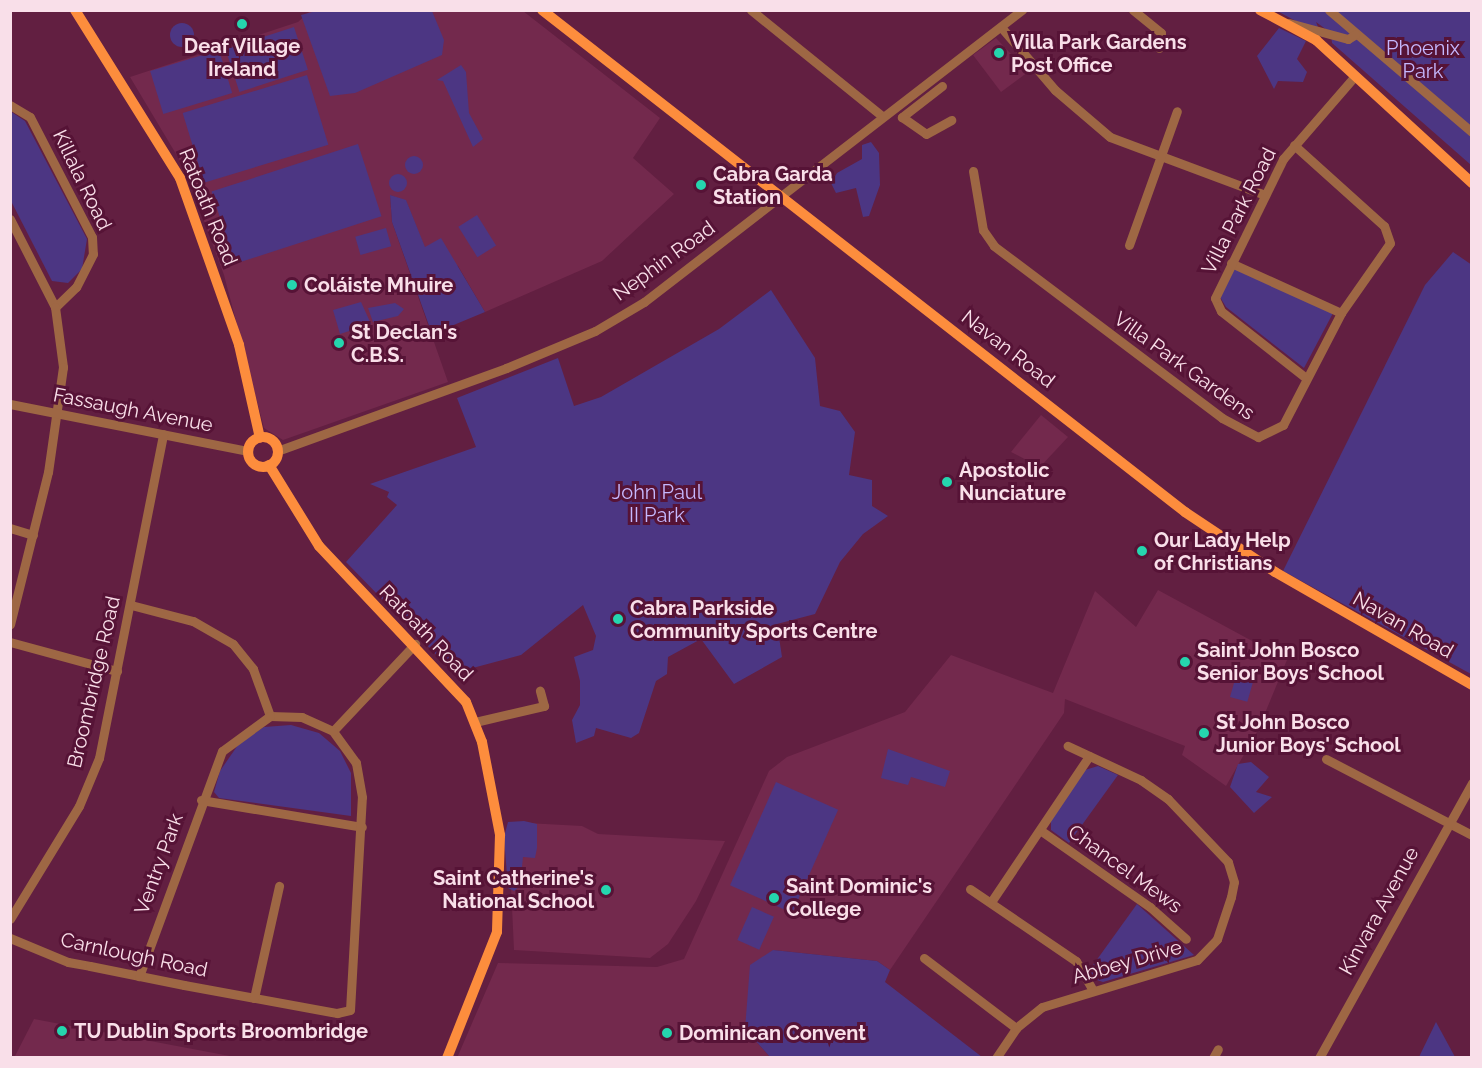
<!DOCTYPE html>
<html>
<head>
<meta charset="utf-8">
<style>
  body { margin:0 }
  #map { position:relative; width:1482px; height:1068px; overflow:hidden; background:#621f41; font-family:Raleway,sans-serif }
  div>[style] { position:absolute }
  .built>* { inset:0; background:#73294d }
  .green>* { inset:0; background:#4c3683; transform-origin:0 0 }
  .round { border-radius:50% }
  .minor>* { height:9px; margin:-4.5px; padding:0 4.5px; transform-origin:4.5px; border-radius:4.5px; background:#9e6744 }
  .major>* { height:10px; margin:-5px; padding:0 5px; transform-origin:5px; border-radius:5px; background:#fd8d3d }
  .major>.ring { margin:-5px; padding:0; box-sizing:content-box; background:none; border:10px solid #fd8d3d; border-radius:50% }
  .dots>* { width:16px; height:16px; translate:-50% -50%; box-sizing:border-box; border:3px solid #561336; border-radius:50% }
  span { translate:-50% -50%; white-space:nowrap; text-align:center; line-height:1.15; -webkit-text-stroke:6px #561336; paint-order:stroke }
  .poi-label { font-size:20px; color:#f9dfe9; font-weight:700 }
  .left { translate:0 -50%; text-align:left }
  .right { translate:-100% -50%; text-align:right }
  .park-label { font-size:20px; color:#c5b8fe }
  .street-label { font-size:20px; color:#f9dfe9 }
  .frame { position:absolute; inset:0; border:12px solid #f9dfe9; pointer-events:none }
</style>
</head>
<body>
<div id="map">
  <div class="built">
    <i style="clip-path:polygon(310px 11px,523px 11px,660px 118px,633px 158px,674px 194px,602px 261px,485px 312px,458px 266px,425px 248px,406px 201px,390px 195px,392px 222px,448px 382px,283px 440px,264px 428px,224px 275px,185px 169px,130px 77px,298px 22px)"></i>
    <i style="clip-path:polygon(996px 38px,1028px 72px,1001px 92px,973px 55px)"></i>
    <i style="clip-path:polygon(1041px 415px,1068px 437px,1040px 467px,1011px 452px)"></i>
    <i style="clip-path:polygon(1158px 590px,1287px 660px,1258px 730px,1226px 786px,1182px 755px,1185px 746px,1065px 699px,1064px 713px,890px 970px,877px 961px,773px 950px,745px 1029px,770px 1057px,457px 1058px,498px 963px,657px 967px,684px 959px,769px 771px,787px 757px,905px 712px,951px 655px,1053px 693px,1095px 591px,1136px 627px)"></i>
    <i style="clip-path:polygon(508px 822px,582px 826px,598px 834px,725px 841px,696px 901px,668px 944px,650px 958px,514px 950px)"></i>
    <i style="clip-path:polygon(34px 1019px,235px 1057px,14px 1058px)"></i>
  </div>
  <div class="green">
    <i style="clip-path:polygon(316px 11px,432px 11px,444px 40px,442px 55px,355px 93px,330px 96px,301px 15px)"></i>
    <i style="clip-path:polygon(1277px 11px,1471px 11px,1471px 165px,1332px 43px,1331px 33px,1316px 22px,1318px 27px,1309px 28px)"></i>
    <i class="round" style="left:170px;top:23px;width:24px;height:24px"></i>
    <i style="left:294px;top:27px;width:45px;height:72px;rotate:72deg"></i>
    <i style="clip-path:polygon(1279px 28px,1306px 41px,1297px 59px,1307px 72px,1303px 82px,1278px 81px,1274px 89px,1257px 56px)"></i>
    <i style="left:219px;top:50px;width:45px;height:72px;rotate:73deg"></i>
    <i style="clip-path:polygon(461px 65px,466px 72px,469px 113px,483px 139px,473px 147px,443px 81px,437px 80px)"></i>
    <i style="left:307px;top:75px;width:73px;height:130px;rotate:73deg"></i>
    <i style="clip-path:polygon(10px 111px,25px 121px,87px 239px,82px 269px,68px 283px,52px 281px,11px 201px)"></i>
    <i style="clip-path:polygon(871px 142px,879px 153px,880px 185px,869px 216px,863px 217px,856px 188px,836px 193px,831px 183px,837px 173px,862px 159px,862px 145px)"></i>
    <i style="left:358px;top:144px;width:76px;height:154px;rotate:72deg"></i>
    <i class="round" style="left:405px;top:156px;width:18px;height:18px"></i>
    <i class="round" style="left:389px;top:174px;width:18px;height:18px"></i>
    <i style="clip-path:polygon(390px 195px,406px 200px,425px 247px,441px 238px,485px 312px,432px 334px,392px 222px)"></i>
    <i style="left:477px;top:215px;width:36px;height:22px;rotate:58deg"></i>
    <i style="left:386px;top:228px;width:19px;height:32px;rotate:74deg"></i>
    <i style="clip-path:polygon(1453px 252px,1472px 265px,1471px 674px,1283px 571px,1425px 285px)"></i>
    <i style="clip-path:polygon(1234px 267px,1333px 313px,1304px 368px,1226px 307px,1220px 297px)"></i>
    <i style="clip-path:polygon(771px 290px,815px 358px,820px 406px,840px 411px,855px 432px,849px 475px,872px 480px,872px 506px,888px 516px,863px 534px,840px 562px,815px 614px,777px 624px,782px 657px,734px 684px,701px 639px,668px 657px,667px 674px,656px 681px,639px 733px,631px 738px,596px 728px,594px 736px,576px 743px,572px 720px,580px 705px,580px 681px,574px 657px,593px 650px,596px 636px,583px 605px,521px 655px,454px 673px,346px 562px,397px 505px,387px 497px,389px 492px,370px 484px,476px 447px,457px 398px,558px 358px,574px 406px,601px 397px,719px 329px)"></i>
    <i style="clip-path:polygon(361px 302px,371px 324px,340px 334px,333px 310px)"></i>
    <i style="clip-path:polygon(395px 303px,404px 309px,398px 316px,373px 322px,368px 308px)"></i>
    <i style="left:1238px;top:669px;width:18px;height:29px;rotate:16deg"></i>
    <i style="clip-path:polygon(291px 725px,319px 733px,340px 751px,351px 773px,351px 816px,219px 798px,214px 792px,220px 771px,240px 742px,264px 727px)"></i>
    <i style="clip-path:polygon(888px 749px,950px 771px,945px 787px,911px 777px,908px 785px,881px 778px)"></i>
    <i style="clip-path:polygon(1251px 762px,1269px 777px,1256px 792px,1272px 797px,1254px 813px,1230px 787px,1238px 764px)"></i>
    <i style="clip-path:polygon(1098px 766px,1118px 775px,1069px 843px,1051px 830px,1051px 819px,1085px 770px)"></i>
    <i style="left:776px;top:782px;width:68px;height:113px;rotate:24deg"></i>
    <i style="clip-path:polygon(524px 821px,537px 824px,537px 848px,535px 858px,523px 857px,520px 886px,514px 891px,508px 888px,504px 837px,508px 822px)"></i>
    <i style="clip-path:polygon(1137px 904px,1194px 955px,1103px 982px,1094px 979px,1088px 972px)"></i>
    <i style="left:752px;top:907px;width:24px;height:36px;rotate:24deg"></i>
    <i style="clip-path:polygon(773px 950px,877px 961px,890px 970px,885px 982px,982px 1057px,770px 1057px,745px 1029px,750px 965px)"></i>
    <i style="clip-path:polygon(1436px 1022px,1455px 1057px,1419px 1057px)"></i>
  </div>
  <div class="minor">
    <i style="left:751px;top:10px;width:169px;rotate:39deg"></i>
    <i style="left:1133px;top:10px;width:36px;rotate:39deg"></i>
    <i style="left:1161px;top:33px;width:15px;rotate:98deg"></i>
    <i style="left:1329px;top:10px;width:188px;rotate:40.5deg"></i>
    <i style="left:1289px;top:23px;width:61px;rotate:15.2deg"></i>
    <i style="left:1348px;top:39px;width:9px;rotate:-32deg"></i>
    <i style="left:1001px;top:27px;width:83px;rotate:49.4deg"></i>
    <i style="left:1055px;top:90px;width:72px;rotate:40.5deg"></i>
    <i style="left:1110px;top:137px;width:165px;rotate:20.5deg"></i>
    <i style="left:942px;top:86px;width:51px;rotate:142.2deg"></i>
    <i style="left:902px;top:117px;width:29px;rotate:35deg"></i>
    <i style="left:926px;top:134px;width:29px;rotate:-29deg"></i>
    <i style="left:10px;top:105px;width:23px;rotate:31deg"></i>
    <i style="left:30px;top:117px;width:135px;rotate:62.7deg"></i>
    <i style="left:92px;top:237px;width:17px;rotate:87deg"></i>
    <i style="left:93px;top:254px;width:37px;rotate:117deg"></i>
    <i style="left:76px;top:287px;width:29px;rotate:136deg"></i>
    <i style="left:973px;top:171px;width:60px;rotate:80.4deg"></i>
    <i style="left:983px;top:230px;width:19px;rotate:55deg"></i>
    <i style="left:994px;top:246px;width:286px;rotate:37deg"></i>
    <i style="left:1222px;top:418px;width:41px;rotate:27.8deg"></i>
    <i style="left:1258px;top:437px;width:28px;rotate:-26deg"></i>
    <i style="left:1283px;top:425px;width:126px;rotate:-62.6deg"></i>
    <i style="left:1341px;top:313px;width:85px;rotate:-55deg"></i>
    <i style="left:1390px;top:243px;width:18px;rotate:-109deg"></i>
    <i style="left:1384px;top:226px;width:121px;rotate:-138deg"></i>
    <i style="left:10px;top:219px;width:99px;rotate:62.9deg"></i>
    <i style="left:55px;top:307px;width:61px;rotate:82.4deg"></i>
    <i style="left:63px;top:367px;width:106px;rotate:98.1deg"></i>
    <i style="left:48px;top:472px;width:157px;rotate:104deg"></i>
    <i style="left:1129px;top:245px;width:142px;rotate:-70.3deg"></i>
    <i style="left:1231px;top:263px;width:121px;rotate:24.4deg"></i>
    <i style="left:1306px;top:378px;width:108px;rotate:-141.8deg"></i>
    <i style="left:1221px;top:311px;width:14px;rotate:-115deg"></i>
    <i style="left:1215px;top:298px;width:155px;rotate:-63.9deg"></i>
    <i style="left:1283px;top:159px;width:110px;rotate:-49.1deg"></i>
    <i style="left:10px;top:404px;width:243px;rotate:11.2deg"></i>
    <i style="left:277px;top:451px;width:244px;rotate:-19.9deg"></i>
    <i style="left:506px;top:368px;width:96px;rotate:-22.6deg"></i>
    <i style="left:595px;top:331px;width:57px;rotate:-30.6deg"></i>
    <i style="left:644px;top:302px;width:478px;rotate:-37.7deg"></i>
    <i style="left:10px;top:528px;width:24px;rotate:17deg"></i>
    <i style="left:131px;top:605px;width:64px;rotate:14.5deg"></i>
    <i style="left:193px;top:621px;width:46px;rotate:29.9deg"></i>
    <i style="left:233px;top:644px;width:32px;rotate:51deg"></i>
    <i style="left:253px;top:669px;width:50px;rotate:70.1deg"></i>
    <i style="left:10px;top:642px;width:111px;rotate:15.2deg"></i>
    <i style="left:475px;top:722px;width:71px;rotate:-13.1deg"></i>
    <i style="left:544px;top:706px;width:16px;rotate:-105deg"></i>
    <i style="left:333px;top:731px;width:120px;rotate:-46.7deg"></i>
    <i style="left:1326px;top:759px;width:165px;rotate:27.5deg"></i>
    <i style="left:201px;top:800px;width:163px;rotate:9.5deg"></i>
    <i style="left:1040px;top:830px;width:134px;rotate:35deg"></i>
    <i style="left:1150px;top:907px;width:48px;rotate:41.6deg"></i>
    <i style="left:970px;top:889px;width:128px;rotate:34.2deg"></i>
    <i style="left:1076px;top:961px;width:32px;rotate:60deg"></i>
    <i style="left:991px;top:902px;width:176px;rotate:-56.1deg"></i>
    <i style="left:10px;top:919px;width:132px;rotate:-58.6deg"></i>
    <i style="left:79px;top:806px;width:52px;rotate:-67.4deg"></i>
    <i style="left:99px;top:758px;width:330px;rotate:-78.8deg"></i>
    <i style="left:10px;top:938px;width:63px;rotate:22.5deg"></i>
    <i style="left:68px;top:962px;width:22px;rotate:10deg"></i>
    <i style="left:90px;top:966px;width:96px;rotate:11.4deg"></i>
    <i style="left:184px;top:985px;width:156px;rotate:10.4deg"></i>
    <i style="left:337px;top:1013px;width:13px;rotate:-13deg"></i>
    <i style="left:350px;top:1010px;width:213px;rotate:-86.8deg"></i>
    <i style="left:362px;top:797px;width:35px;rotate:-100deg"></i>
    <i style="left:356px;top:763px;width:39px;rotate:-126deg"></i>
    <i style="left:333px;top:731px;width:34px;rotate:-156deg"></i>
    <i style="left:302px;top:717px;width:32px;rotate:-178deg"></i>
    <i style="left:270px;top:716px;width:59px;rotate:143.9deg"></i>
    <i style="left:222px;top:751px;width:240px;rotate:110.2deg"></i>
    <i style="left:924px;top:958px;width:116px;rotate:37.3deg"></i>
    <i style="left:254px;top:998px;width:115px;rotate:-77.4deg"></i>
    <i style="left:996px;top:1058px;width:36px;rotate:-56deg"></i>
    <i style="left:1016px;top:1028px;width:33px;rotate:-39deg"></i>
    <i style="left:1042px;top:1007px;width:162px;rotate:-16.9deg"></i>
    <i style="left:1197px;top:960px;width:29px;rotate:-46deg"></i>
    <i style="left:1217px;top:939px;width:44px;rotate:-71.6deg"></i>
    <i style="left:1231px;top:897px;width:15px;rotate:-79deg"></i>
    <i style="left:1234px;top:882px;width:21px;rotate:-107deg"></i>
    <i style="left:1228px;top:862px;width:87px;rotate:-133.6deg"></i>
    <i style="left:1168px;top:799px;width:33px;rotate:-145deg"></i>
    <i style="left:1141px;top:780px;width:81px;rotate:-155deg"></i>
    <i style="left:1213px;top:1058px;width:10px;rotate:-61deg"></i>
    <i style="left:1319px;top:1058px;width:315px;rotate:-60.9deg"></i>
  </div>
  <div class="major">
    <i style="left:75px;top:10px;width:198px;rotate:58deg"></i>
    <i style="left:180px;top:178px;width:177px;rotate:70.5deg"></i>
    <i style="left:239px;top:345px;width:95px;rotate:77.3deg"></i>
    <i style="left:542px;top:10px;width:816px;rotate:37.98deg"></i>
    <i style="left:1185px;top:512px;width:108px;rotate:33.7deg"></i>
    <i style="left:1275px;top:572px;width:227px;rotate:29.8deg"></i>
    <i style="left:1260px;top:10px;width:64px;rotate:28.2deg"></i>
    <i style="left:1316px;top:40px;width:212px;rotate:42.5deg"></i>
    <i class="ring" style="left:248px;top:437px;width:20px;height:20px"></i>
    <i style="left:269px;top:465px;width:95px;rotate:58.3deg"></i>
    <i style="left:319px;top:546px;width:214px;rotate:46.7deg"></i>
    <i style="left:466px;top:702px;width:43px;rotate:68.2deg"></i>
    <i style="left:482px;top:742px;width:95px;rotate:79deg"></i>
    <i style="left:500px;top:835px;width:97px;rotate:91.8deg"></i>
    <i style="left:497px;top:932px;width:136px;rotate:111.6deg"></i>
  </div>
  <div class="dots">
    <i style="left:242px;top:24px;background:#25d5ae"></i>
    <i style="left:999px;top:53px;background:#25d5ae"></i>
    <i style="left:701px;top:185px;background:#25d5ae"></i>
    <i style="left:292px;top:285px;background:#25d5ae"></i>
    <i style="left:339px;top:343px;background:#25d5ae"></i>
    <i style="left:947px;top:482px;background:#25d5ae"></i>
    <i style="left:1142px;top:551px;background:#25d5ae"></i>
    <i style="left:618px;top:619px;background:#25d5ae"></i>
    <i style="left:1185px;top:662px;background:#25d5ae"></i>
    <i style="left:1204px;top:733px;background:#25d5ae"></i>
    <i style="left:606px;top:890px;background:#25d5ae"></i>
    <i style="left:774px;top:898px;background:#25d5ae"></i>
    <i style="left:62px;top:1031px;background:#25d5ae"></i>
    <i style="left:667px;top:1033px;background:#25d5ae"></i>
  </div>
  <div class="poi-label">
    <span class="left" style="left:1011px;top:54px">Villa Park Gardens<br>Post Office</span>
    <span style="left:242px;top:58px">Deaf Village<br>Ireland</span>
    <span class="left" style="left:713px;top:186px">Cabra Garda<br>Station</span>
    <span class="left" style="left:304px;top:285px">Coláiste Mhuire</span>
    <span class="left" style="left:351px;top:344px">St Declan's<br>C.B.S.</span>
    <span class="left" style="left:959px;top:482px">Apostolic<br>Nunciature</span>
    <span class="left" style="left:1154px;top:552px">Our Lady Help<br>of Christians</span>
    <span class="left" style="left:630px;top:620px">Cabra Parkside<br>Community Sports Centre</span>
    <span class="left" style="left:1197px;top:662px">Saint John Bosco<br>Senior Boys' School</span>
    <span class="left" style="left:1216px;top:734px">St John Bosco<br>Junior Boys' School</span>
    <span class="right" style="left:594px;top:890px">Saint Catherine's<br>National School</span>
    <span class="left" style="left:786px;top:898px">Saint Dominic's<br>College</span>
    <span class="left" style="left:74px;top:1031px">TU Dublin Sports Broombridge</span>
    <span class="left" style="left:679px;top:1033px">Dominican Convent</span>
  </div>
  <div class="park-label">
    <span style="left:1423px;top:60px">Phoenix<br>Park</span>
    <span style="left:657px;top:504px">John Paul<br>II Park</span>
  </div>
  <div class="street-label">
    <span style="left:82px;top:180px;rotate:64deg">Killala Road</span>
    <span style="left:208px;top:207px;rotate:68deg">Ratoath Road</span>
    <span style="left:1239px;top:211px;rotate:-63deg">Villa Park Road</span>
    <span style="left:664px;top:261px;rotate:-36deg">Nephin Road</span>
    <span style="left:1008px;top:349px;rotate:38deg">Navan Road</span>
    <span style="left:1184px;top:366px;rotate:36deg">Villa Park Gardens</span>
    <span style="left:133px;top:410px;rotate:11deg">Fassaugh Avenue</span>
    <span style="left:1403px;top:625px;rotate:30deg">Navan Road</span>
    <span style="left:426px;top:633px;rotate:46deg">Ratoath Road</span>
    <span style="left:94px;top:682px;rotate:-77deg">Broombridge Road</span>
    <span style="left:159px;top:864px;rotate:-70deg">Ventry Park</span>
    <span style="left:1125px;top:869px;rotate:36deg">Chancel Mews</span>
    <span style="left:1379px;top:911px;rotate:-61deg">Kinvara Avenue</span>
    <span style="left:134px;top:955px;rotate:12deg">Carnlough Road</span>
    <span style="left:1127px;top:962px;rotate:-16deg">Abbey Drive</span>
  </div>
  <div class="frame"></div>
</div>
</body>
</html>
